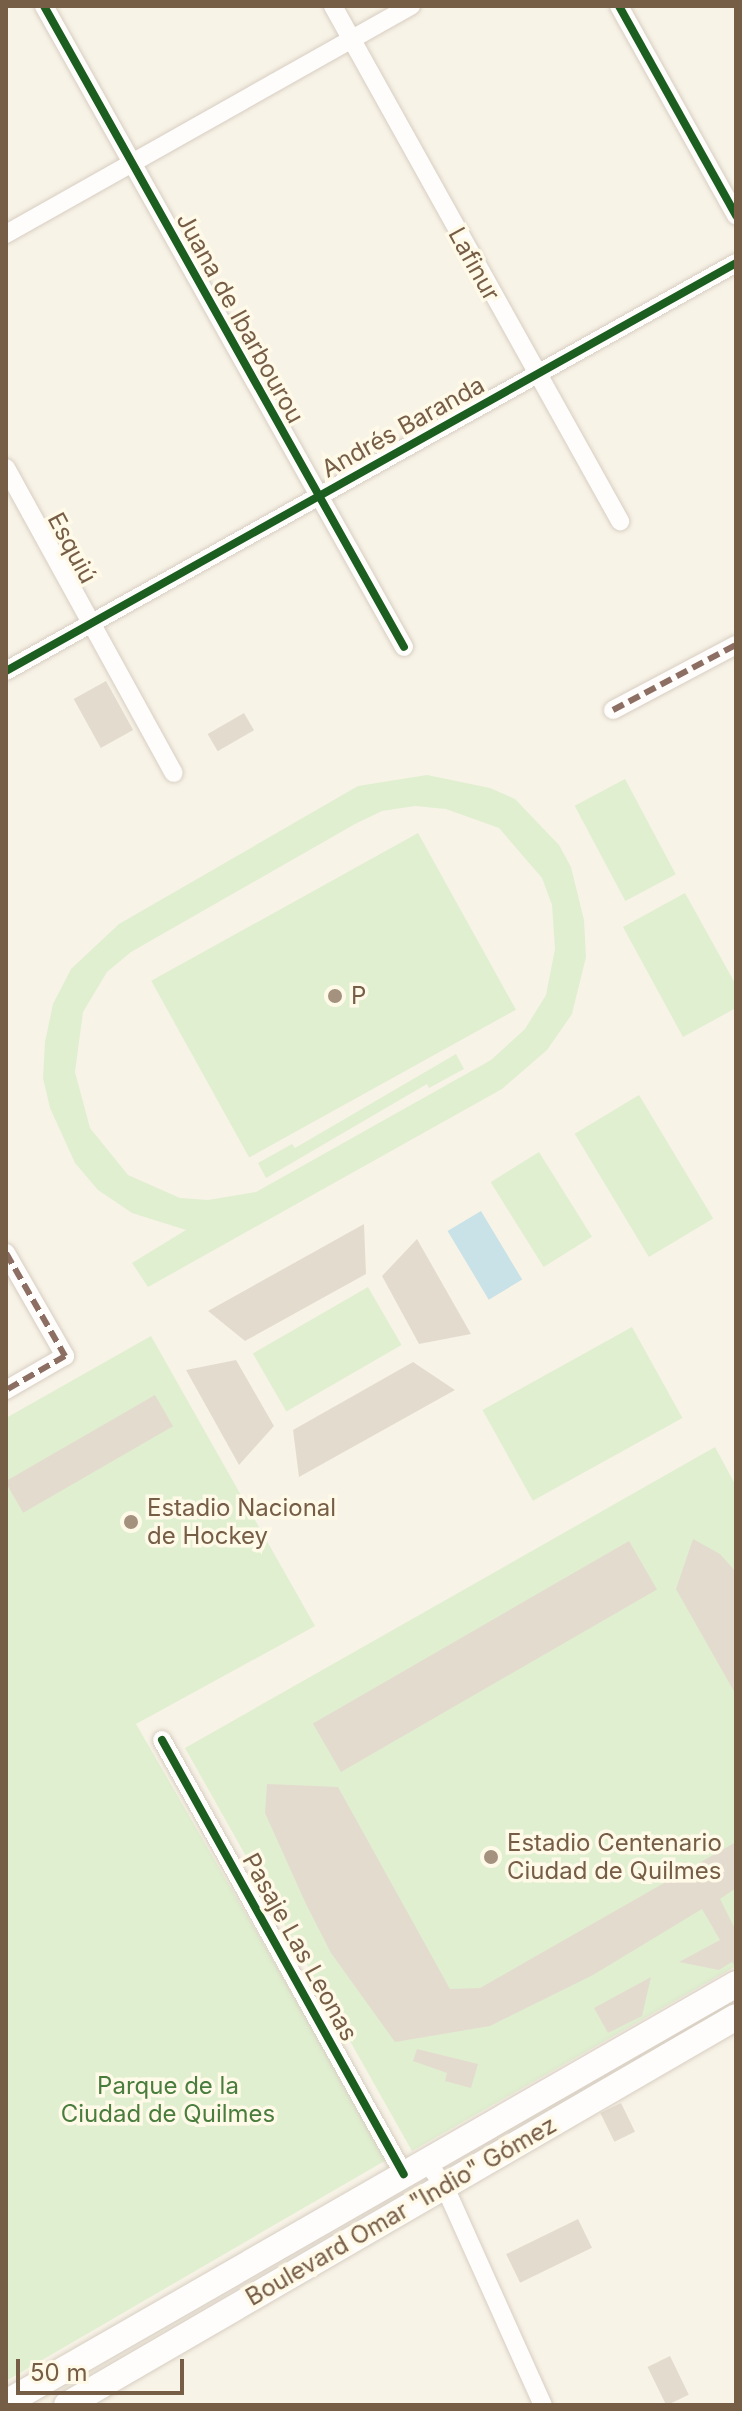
<!DOCTYPE html>
<html>
<head>
<meta charset="utf-8">
<style>
  body { margin:0 }
  #map { position:relative; width:742px; height:2411px; overflow:hidden; background:#f8f3e7; font-family:Inter,sans-serif }
  div>[style] { position:absolute }
  .green>* { inset:0; background:#e0efd0; transform-origin:0 0 }
  .water>* { inset:0; background:#c8e2e8; transform-origin:0 0 }
  .building>* { inset:0; background:#e4dbcf; transform-origin:0 0 }
  .roads { filter:drop-shadow(0 0 2px #d7cec2) drop-shadow(0 0 2px #d7cec2) }
  .street>* { height:18px; margin:-9px; padding:0 9px; transform-origin:9px; border-radius:9px; background:#fefdfb }
  .secondary>* { height:26px; margin:-13px; padding:0 13px; transform-origin:13px; border-radius:13px; background:#fefdfb }
  .quiet>* { height:6px; margin-top:-3px; transform-origin:0; background:repeating-linear-gradient(90deg,#8d6e63 0 12px,transparent 0 18px) }
  .cycleway>* { height:8px; margin:-4px; padding:0 4px; transform-origin:4px; border-radius:4px; background:#1b5e20 }
  .dots>* { width:22px; height:22px; translate:-50% -50%; box-sizing:border-box; border:4px solid #fff9e8; border-radius:50% }
  span { translate:-50% -50%; white-space:nowrap; text-align:center; line-height:1.15; -webkit-text-stroke:7px #fff9e8; paint-order:stroke }
  .street-label { font-size:24px; color:#765d46 }
  .poi-label { font-size:24px; color:#765d46 }
  .left { translate:0 -50%; text-align:left }
  .park-label { font-size:24px; color:#497d3d }
  .frame { position:absolute; inset:0; border:8px solid #765d46; pointer-events:none }
  .scale { position:absolute; left:16px; top:2359px; width:168px; height:36px; box-sizing:border-box; border:4px solid #765d46; border-top:0; padding-left:10px; font-size:24px; line-height:28px; white-space:nowrap; color:#765d46; -webkit-text-stroke:6px #fff9e8; paint-order:stroke }
</style>
</head>
<body>
<div id="map">
  <div class="green">
    <i style="clip-path:polygon(evenodd,427px 775px,490px 788px,515px 799px,559px 845px,571px 867px,584px 920px,586px 957px,572px 1014px,547px 1050px,502px 1089px,148px 1287px,132px 1263px,186px 1230px,132px 1213px,98px 1190px,75px 1163px,50px 1108px,43px 1078px,45px 1042px,53px 1004px,71px 969px,119px 924px,358px 786px,427px 775px,415px 806px,446px 809px,499px 828px,542px 878px,552px 905px,555px 949px,546px 995px,525px 1029px,491px 1060px,256px 1192px,208px 1200px,180px 1198px,128px 1175px,90px 1128px,75px 1072px,83px 1012px,107px 972px,131px 952px,355px 824px,382px 811px,415px 806px)"></i>
    <i style="left:625px;top:779px;width:108px;height:57px;rotate:62deg"></i>
    <i style="left:418px;top:833px;width:202px;height:305px;rotate:61deg"></i>
    <i style="clip-path:polygon(685px 893px,736px 985px,736px 1008px,683px 1037px,623px 927px)"></i>
    <i style="clip-path:polygon(456px 1054px,464px 1069px,429px 1088px,427px 1084px,266px 1178px,258px 1163px,292px 1144px,295px 1148px)"></i>
    <i style="left:639px;top:1095px;width:144px;height:75px;rotate:59deg"></i>
    <i style="left:539px;top:1152px;width:100px;height:57px;rotate:58deg"></i>
    <i style="left:368px;top:1287px;width:67px;height:133px;rotate:60deg"></i>
    <i style="left:632px;top:1327px;width:104px;height:171px;rotate:61deg"></i>
    <i style="clip-path:polygon(151px 1336px,315px 1626px,136px 1724px,388px 2159px,6px 2381px,6px 1418px)"></i>
    <i style="clip-path:polygon(715px 1447px,736px 1486px,736px 1966px,412px 2151px,185px 1748px)"></i>
  </div>
  <div class="water">
    <i style="left:481px;top:1211px;width:80px;height:39px;rotate:59deg"></i>
  </div>
  <div class="building">
    <i style="left:106px;top:681px;width:56px;height:37px;rotate:61deg"></i>
    <i style="left:244px;top:713px;width:20px;height:42px;rotate:60deg"></i>
    <i style="clip-path:polygon(364px 1224px,366px 1274px,245px 1341px,208px 1311px)"></i>
    <i style="clip-path:polygon(417px 1239px,471px 1334px,419px 1344px,382px 1276px)"></i>
    <i style="clip-path:polygon(236px 1360px,274px 1426px,239px 1465px,186px 1370px)"></i>
    <i style="clip-path:polygon(413px 1362px,455px 1390px,299px 1477px,293px 1430px)"></i>
    <i style="left:155px;top:1395px;width:36px;height:173px;rotate:60deg"></i>
    <i style="clip-path:polygon(693px 1539px,720px 1554px,736px 1572px,736px 1695px,676px 1589px)"></i>
    <i style="left:629px;top:1541px;width:56px;height:365px;rotate:60deg"></i>
    <i style="clip-path:polygon(267px 1784px,338px 1787px,450px 1989px,480px 1988px,736px 1842px,736px 1888px,720px 1899px,736px 1931px,736px 1968px,732px 1962px,719px 1970px,679px 1962px,720px 1940px,702px 1909px,593px 1975px,490px 2026px,395px 2042px,331px 1953px,306px 1904px,265px 1813px)"></i>
    <i style="clip-path:polygon(651px 1977px,642px 2016px,608px 2033px,594px 2008px)"></i>
    <i style="clip-path:polygon(417px 2049px,478px 2064px,471px 2088px,445px 2081px,447px 2073px,413px 2061px)"></i>
    <i style="left:621px;top:2103px;width:32px;height:23px;rotate:64deg"></i>
    <i style="left:578px;top:2219px;width:32px;height:80px;rotate:64deg"></i>
    <i style="left:670px;top:2356px;width:43px;height:25px;rotate:64deg"></i>
  </div>
  <div class="roads">
    <div class="street">
      <i style="left:44px;top:6px;width:735px;rotate:60.68deg"></i>
      <i style="left:333px;top:6px;width:590px;rotate:60.87deg"></i>
      <i style="left:619px;top:6px;width:240px;rotate:60.8deg"></i>
      <i style="left:6px;top:234px;width:465px;rotate:-29.4deg"></i>
      <i style="left:6px;top:468px;width:348px;rotate:61.2deg"></i>
      <i style="left:6px;top:671px;width:836px;rotate:-29.2deg"></i>
      <i style="left:613px;top:710px;width:139px;rotate:-27.9deg"></i>
      <i style="left:6px;top:1253px;width:119px;rotate:60.2deg"></i>
      <i style="left:65px;top:1356px;width:68px;rotate:150deg"></i>
      <i style="left:162px;top:1740px;width:497px;rotate:60.9deg"></i>
      <i style="left:425px;top:2160px;width:31px;rotate:53deg"></i>
      <i style="left:444px;top:2185px;width:241px;rotate:65.8deg"></i>
    </div>
    <div class="secondary">
      <i style="left:6px;top:2403px;width:842px;rotate:-29.85deg"></i>
      <i style="left:67px;top:2405px;width:773px;rotate:-30.11deg"></i>
    </div>
  </div>
  <div class="quiet">
    <i style="left:613px;top:710px;width:139px;rotate:-27.9deg"></i>
    <i style="left:6px;top:1253px;width:119px;rotate:60.2deg"></i>
    <i style="left:65px;top:1356px;width:68px;rotate:150deg"></i>
  </div>
  <div class="cycleway">
    <i style="left:44px;top:6px;width:735px;rotate:60.68deg"></i>
    <i style="left:619px;top:6px;width:240px;rotate:60.8deg"></i>
    <i style="left:6px;top:671px;width:836px;rotate:-29.2deg"></i>
    <i style="left:162px;top:1740px;width:497px;rotate:60.9deg"></i>
  </div>
  <div class="dots">
    <i style="left:335px;top:996px;background:#a4927e"></i>
    <i style="left:131px;top:1522px;background:#a4927e"></i>
    <i style="left:491px;top:1857px;background:#a4927e"></i>
  </div>
  <div class="street-label">
    <span style="left:474px;top:264px;rotate:61deg">Lafinur</span>
    <span style="left:240px;top:318px;rotate:61deg">Juana de Ibarbourou</span>
    <span style="left:403px;top:427px;rotate:-29deg">Andrés Baranda</span>
    <span style="left:72px;top:548px;rotate:62deg">Esquiú</span>
    <span style="left:300px;top:1947px;rotate:61deg">Pasaje Las Leonas</span>
    <span style="left:401px;top:2211px;rotate:-30deg">Boulevard Omar "Indio" Gómez</span>
  </div>
  <div class="poi-label">
    <span class="left" style="left:351px;top:996px">P</span>
    <span class="left" style="left:147px;top:1522px">Estadio Nacional<br>de Hockey</span>
    <span class="left" style="left:507px;top:1857px">Estadio Centenario<br>Ciudad de Quilmes</span>
  </div>
  <div class="park-label">
    <span style="left:168px;top:2100px">Parque de la<br>Ciudad de Quilmes</span>
  </div>
  <div class="frame"></div>
  <div class="scale">50 m</div>
</div>
</body>
</html>
